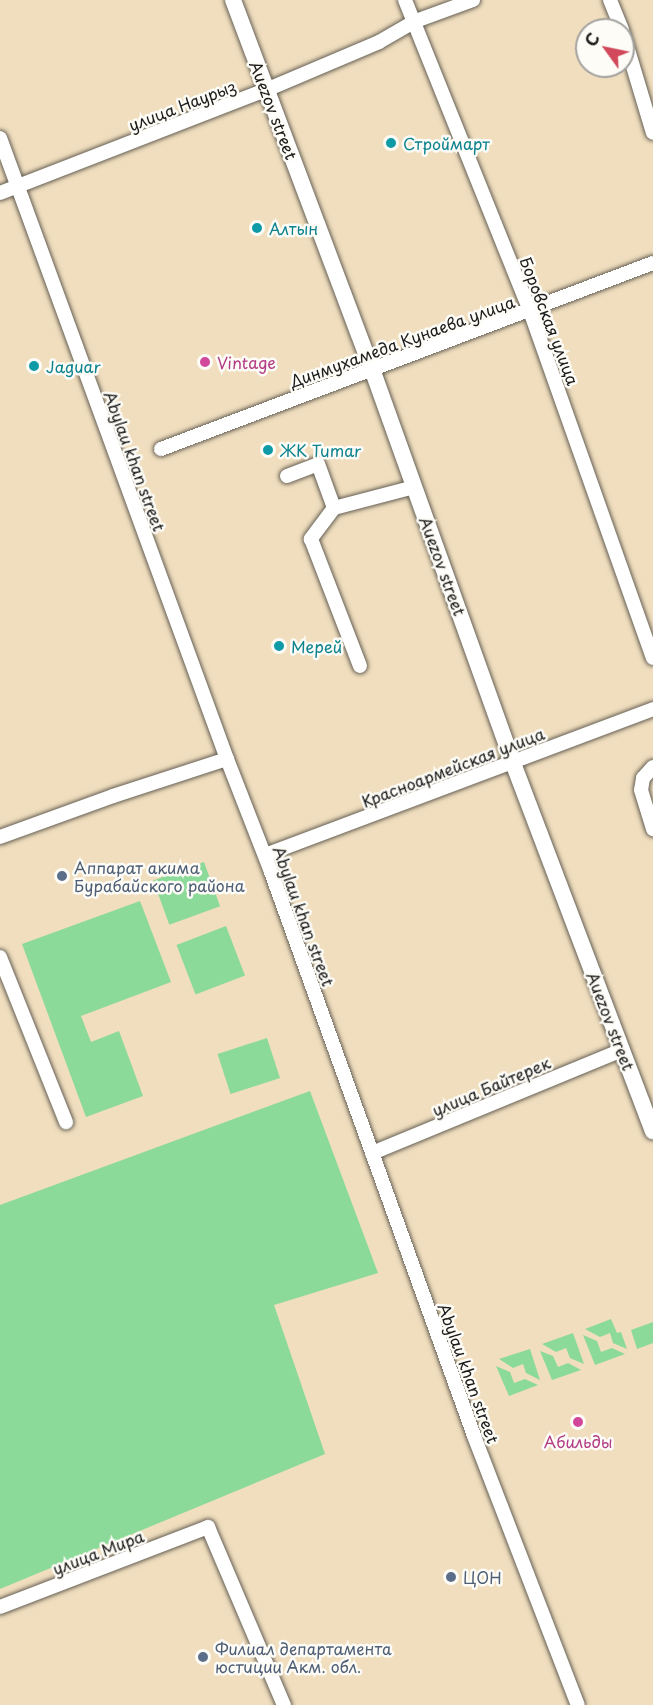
<!DOCTYPE html>
<html>
<head>
<meta charset="utf-8">
<style>
  body { margin:0 }
  #map { position:relative; width:653px; height:1705px; overflow:hidden; background:#f0debe; font-family:"Playpen Sans",sans-serif }
  div>[style] { position:absolute }
  .green>* { inset:0; background:#8cda99; transform-origin:0 0 }
  .roads { filter:drop-shadow(0 0 2px #666055) drop-shadow(0 0 2px #666055) }
  .minor>* { height:14px; margin:-7px; padding:0 7px; transform-origin:7px; border-radius:7px; background:#fff }
  .major>* { height:16px; margin:-8px; padding:0 8px; transform-origin:8px; border-radius:8px; background:#fff }
  .dots>* { width:16px; height:16px; translate:-50% -50%; box-sizing:border-box; border:3px solid #fdfcf7; border-radius:50% }
  span { translate:-50% -50%; white-space:nowrap; text-align:center; line-height:1.15; -webkit-text-stroke:5px #fdfcf7; paint-order:stroke }
  .street-label { font-size:16px; color:#1c1c1c }
  .culture-label { font-size:16px; color:#0d838f }
  .left { translate:0 -50%; text-align:left }
  .hotel-label { font-size:16px; color:#b23c85 }
  .service-label { font-size:16px; color:#4e5e75 }
  .north { position:absolute; left:575px; top:18px; width:60px; height:60px; box-sizing:border-box; background:#fdfcf7; border:2px solid #a3a29f; border-radius:50%; rotate:303deg; font-size:16px; font-weight:700; line-height:24px; text-align:center; color:#1c1c1c }
  .north::after { content:''; display:block; margin:auto; width:21px; height:27px; background:#d1495b; clip-path:polygon(50% 0,100% 100%,50% 72%,0 100%) }
</style>
</head>
<body>
<div id="map">
  <div class="green">
    <i style="left:204px;top:862px;width:47px;height:54px;rotate:70deg"></i>
    <i style="clip-path:polygon(140px 901px,171px 982px,81px 1016px,91px 1042px,119px 1031px,143px 1096px,86px 1117px,22px 944px)"></i>
    <i style="left:226px;top:926px;width:53px;height:53px;rotate:69deg"></i>
    <i style="left:267px;top:1038px;width:42px;height:52px;rotate:72deg"></i>
    <i style="clip-path:polygon(310px 1091px,378px 1273px,274px 1305px,325px 1454px,0 1589px,0 1205px)"></i>
    <i style="clip-path:polygon(611px 1319px,617px 1333px,621px 1332px,627px 1349px,613px 1343px,610px 1333px,600px 1337px,585px 1329px)"></i>
    <i style="clip-path:polygon(653px 1322px,653px 1343px,637px 1349px,631px 1330px)"></i>
    <i style="clip-path:polygon(573px 1333px,584px 1364px,570px 1358px,566px 1348px,556px 1352px,542px 1344px)"></i>
    <i style="clip-path:polygon(583px 1335px,597px 1341px,601px 1352px,612px 1348px,625px 1354px,595px 1365px)"></i>
    <i style="clip-path:polygon(530px 1349px,540px 1380px,526px 1373px,523px 1364px,513px 1368px,499px 1359px)"></i>
    <i style="clip-path:polygon(540px 1351px,553px 1356px,558px 1367px,568px 1363px,581px 1370px,552px 1380px)"></i>
    <i style="clip-path:polygon(496px 1366px,510px 1372px,514px 1383px,525px 1379px,538px 1385px,509px 1396px)"></i>
  </div>
  <div class="roads">
    <div class="minor">
      <i style="left:405px;top:0;width:335px;rotate:68.1deg"></i>
      <i style="left:530px;top:311px;width:368px;rotate:70.5deg"></i>
      <i style="left:610px;top:0;width:32px;rotate:68deg"></i>
      <i style="left:623px;top:33px;width:104px;rotate:73.3deg"></i>
      <i style="left:0;top:138px;width:661px;rotate:69.92deg"></i>
      <i style="left:227px;top:759px;width:121px;rotate:68.7deg"></i>
      <i style="left:271px;top:872px;width:599px;rotate:70.2deg"></i>
      <i style="left:474px;top:1436px;width:288px;rotate:68.9deg"></i>
      <i style="left:0;top:193px;width:285px;rotate:-21.2deg"></i>
      <i style="left:266px;top:90px;width:123px;rotate:-23deg"></i>
      <i style="left:379px;top:42px;width:39px;rotate:-30deg"></i>
      <i style="left:413px;top:22px;width:64px;rotate:-20.1deg"></i>
      <i style="left:161px;top:449px;width:526px;rotate:-20.71deg"></i>
      <i style="left:287px;top:476px;width:33px;rotate:-21deg"></i>
      <i style="left:318px;top:464px;width:47px;rotate:70deg"></i>
      <i style="left:334px;top:508px;width:83px;rotate:-14.7deg"></i>
      <i style="left:334px;top:508px;width:39px;rotate:127deg"></i>
      <i style="left:311px;top:539px;width:136px;rotate:68.9deg"></i>
      <i style="left:653px;top:767px;width:15px;rotate:132deg"></i>
      <i style="left:643px;top:778px;width:12px;rotate:99deg"></i>
      <i style="left:641px;top:790px;width:41px;rotate:72.9deg"></i>
      <i style="left:0;top:837px;width:120px;rotate:-19.9deg"></i>
      <i style="left:113px;top:796px;width:120px;rotate:-18deg"></i>
      <i style="left:265px;top:855px;width:415px;rotate:-20.6deg"></i>
      <i style="left:0;top:957px;width:178px;rotate:68.2deg"></i>
      <i style="left:372px;top:1153px;width:270px;rotate:-22.4deg"></i>
      <i style="left:0;top:1607px;width:223px;rotate:-21deg"></i>
      <i style="left:208px;top:1527px;width:194px;rotate:66.9deg"></i>
    </div>
    <div class="major">
      <i style="left:233px;top:0;width:394px;rotate:69.4deg"></i>
      <i style="left:372px;top:369px;width:418px;rotate:70.3deg"></i>
      <i style="left:513px;top:763px;width:394px;rotate:69.2deg"></i>
    </div>
  </div>
  <div class="dots">
    <i style="left:391px;top:143px;background:#0f9aa8"></i>
    <i style="left:257px;top:228px;background:#0f9aa8"></i>
    <i style="left:205px;top:362px;background:#d1479c"></i>
    <i style="left:34px;top:366px;background:#0f9aa8"></i>
    <i style="left:268px;top:450px;background:#0f9aa8"></i>
    <i style="left:279px;top:646px;background:#0f9aa8"></i>
    <i style="left:62px;top:876px;background:#5c6f8a"></i>
    <i style="left:578px;top:1422px;background:#d1479c"></i>
    <i style="left:451px;top:1577px;background:#5c6f8a"></i>
    <i style="left:203px;top:1657px;background:#5c6f8a"></i>
  </div>
  <div class="street-label">
    <span style="left:182px;top:105px;rotate:-21deg">улица Наурыз</span>
    <span style="left:274px;top:110px;rotate:69deg">Auezov street</span>
    <span style="left:550px;top:321px;rotate:69deg">Боровская улица</span>
    <span style="left:402px;top:341px;rotate:-20deg">Динмухамеда Кунаева улица</span>
    <span style="left:135px;top:461px;rotate:70deg">Abylau khan street</span>
    <span style="left:443px;top:566px;rotate:70deg">Auezov street</span>
    <span style="left:453px;top:767px;rotate:-21deg">Красноармейская улица</span>
    <span style="left:304px;top:916px;rotate:70deg">Abylau khan street</span>
    <span style="left:611px;top:1021px;rotate:69deg">Auezov street</span>
    <span style="left:491px;top:1086px;rotate:-23deg">улица Байтерек</span>
    <span style="left:469px;top:1373px;rotate:70deg">Abylau khan street</span>
    <span style="left:98px;top:1552px;rotate:-21deg">улица Мира</span>
  </div>
  <div class="culture-label">
    <span class="left" style="left:403px;top:143px">Строймарт</span>
    <span class="left" style="left:269px;top:228px">Алтын</span>
    <span class="left" style="left:46px;top:366px">Jaguar</span>
    <span class="left" style="left:280px;top:450px">ЖК Tumar</span>
    <span class="left" style="left:291px;top:646px">Мерей</span>
  </div>
  <div class="hotel-label">
    <span class="left" style="left:217px;top:362px">Vintage</span>
    <span style="left:578px;top:1441px">Абильды</span>
  </div>
  <div class="service-label">
    <span class="left" style="left:74px;top:876px">Аппарат акима<br>Бурабайского района</span>
    <span class="left" style="left:463px;top:1577px">ЦОН</span>
    <span class="left" style="left:215px;top:1657px">Филиал департамента<br>юстиции Акм. обл.</span>
  </div>
  <div class="north">С</div>
</div>
</body>
</html>
